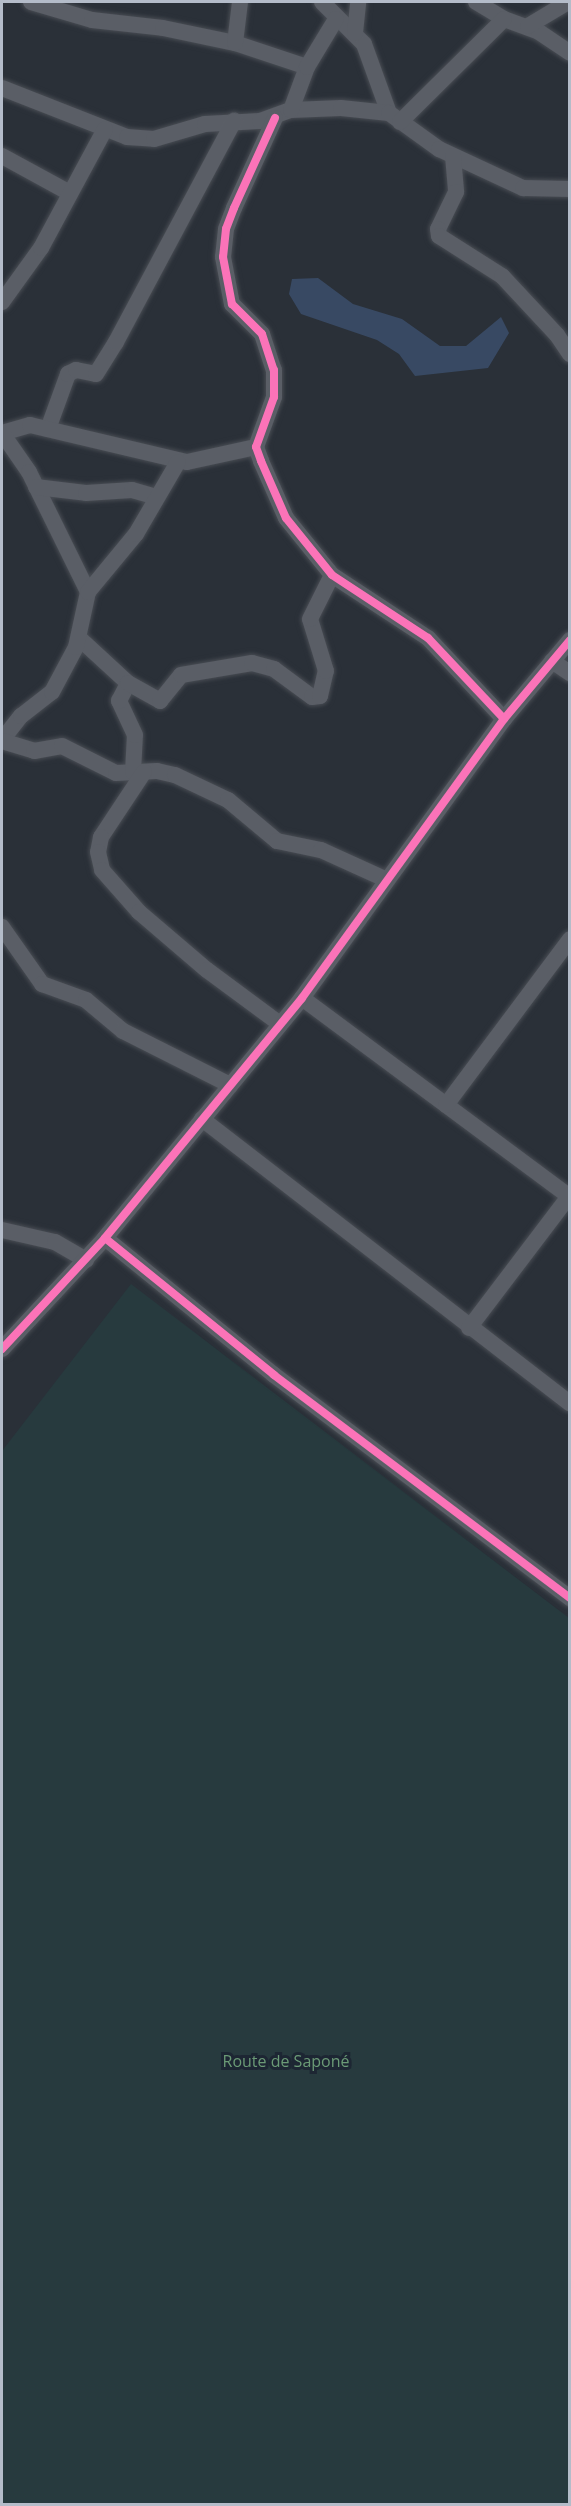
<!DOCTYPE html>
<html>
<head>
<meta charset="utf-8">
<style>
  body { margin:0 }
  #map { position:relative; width:571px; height:2506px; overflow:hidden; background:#2a3038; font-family:"Open Sans",sans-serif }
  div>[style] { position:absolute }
  .green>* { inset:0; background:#273a3e }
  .water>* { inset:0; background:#384963 }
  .roads { filter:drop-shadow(0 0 2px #484c53) drop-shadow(0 0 2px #484c53) }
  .minor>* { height:16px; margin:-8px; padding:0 8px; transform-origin:8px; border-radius:8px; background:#5a5e66 }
  .cycleway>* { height:8px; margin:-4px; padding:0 4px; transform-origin:4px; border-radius:4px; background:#fb73b8 }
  span { translate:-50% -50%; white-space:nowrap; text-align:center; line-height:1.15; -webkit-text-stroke:6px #1d2633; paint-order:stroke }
  .park-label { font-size:16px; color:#6b9a76 }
  .frame { position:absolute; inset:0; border:3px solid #b4bcc9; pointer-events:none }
</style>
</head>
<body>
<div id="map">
  <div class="green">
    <i style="clip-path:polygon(131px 1284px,569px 1618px,569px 2504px,2px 2504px,2px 1451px)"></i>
  </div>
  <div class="water">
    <i style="clip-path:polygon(318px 278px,353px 304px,402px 319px,440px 346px,466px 346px,501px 317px,509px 333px,488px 368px,415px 376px,399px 354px,377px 340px,301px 314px,289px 294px,292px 279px)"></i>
  </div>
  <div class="roads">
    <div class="minor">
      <i style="left:31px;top:2px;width:64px;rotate:16.4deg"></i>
      <i style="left:92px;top:20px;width:71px;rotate:6.4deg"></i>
      <i style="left:163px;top:28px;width:74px;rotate:11.8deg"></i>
      <i style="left:235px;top:43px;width:76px;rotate:18.4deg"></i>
      <i style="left:322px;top:2px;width:59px;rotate:45deg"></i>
      <i style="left:364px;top:44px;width:73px;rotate:70.1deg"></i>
      <i style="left:476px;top:2px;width:33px;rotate:31deg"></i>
      <i style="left:504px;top:19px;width:37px;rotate:20deg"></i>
      <i style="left:539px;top:32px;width:37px;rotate:34deg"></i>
      <i style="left:528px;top:26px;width:47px;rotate:-31deg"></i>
      <i style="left:355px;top:33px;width:31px;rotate:-84deg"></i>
      <i style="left:235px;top:43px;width:41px;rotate:-83deg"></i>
      <i style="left:2px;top:88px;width:134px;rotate:21.4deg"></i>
      <i style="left:127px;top:137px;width:27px;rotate:4deg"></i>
      <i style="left:154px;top:139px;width:53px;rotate:-16.4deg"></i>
      <i style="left:205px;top:124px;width:55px;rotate:-3.1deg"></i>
      <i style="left:260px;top:121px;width:33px;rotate:-20deg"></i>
      <i style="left:291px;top:110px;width:50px;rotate:-2.3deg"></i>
      <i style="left:341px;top:108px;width:48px;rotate:5.9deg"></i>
      <i style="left:389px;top:113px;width:62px;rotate:35.8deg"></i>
      <i style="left:439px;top:149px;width:93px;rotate:24.9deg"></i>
      <i style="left:523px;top:188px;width:47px;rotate:1.2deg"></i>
      <i style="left:291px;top:110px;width:46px;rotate:-69.6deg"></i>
      <i style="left:307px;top:67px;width:56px;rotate:-58.9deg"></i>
      <i style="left:275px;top:118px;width:99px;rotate:114.5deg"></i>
      <i style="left:234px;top:208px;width:22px;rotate:111deg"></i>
      <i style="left:226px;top:229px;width:28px;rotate:96deg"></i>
      <i style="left:223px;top:257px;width:48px;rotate:79.2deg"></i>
      <i style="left:232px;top:304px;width:42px;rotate:45deg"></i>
      <i style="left:262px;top:334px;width:38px;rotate:72deg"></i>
      <i style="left:274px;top:370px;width:27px;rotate:90deg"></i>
      <i style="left:274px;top:397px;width:53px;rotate:109.8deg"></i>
      <i style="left:256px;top:447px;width:15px;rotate:70deg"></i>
      <i style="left:261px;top:461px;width:62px;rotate:66.3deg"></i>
      <i style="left:286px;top:518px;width:73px;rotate:51.1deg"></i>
      <i style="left:332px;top:575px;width:115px;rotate:33.3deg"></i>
      <i style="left:428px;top:638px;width:111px;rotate:46.8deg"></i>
      <i style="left:400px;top:122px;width:146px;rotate:-44.7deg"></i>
      <i style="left:2px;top:156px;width:77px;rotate:28.6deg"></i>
      <i style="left:453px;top:156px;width:36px;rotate:85deg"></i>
      <i style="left:456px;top:192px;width:41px;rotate:115.9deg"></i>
      <i style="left:438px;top:229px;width:7px;rotate:82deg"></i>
      <i style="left:439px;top:236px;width:75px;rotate:32.4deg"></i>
      <i style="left:502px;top:276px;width:81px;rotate:47deg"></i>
      <i style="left:557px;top:335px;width:23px;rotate:56deg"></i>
      <i style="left:2px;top:302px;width:67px;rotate:-54.2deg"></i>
      <i style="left:41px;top:248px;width:135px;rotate:-61.7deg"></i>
      <i style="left:48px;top:429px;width:59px;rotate:-70deg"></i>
      <i style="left:68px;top:374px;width:9px;rotate:-27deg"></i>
      <i style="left:76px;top:370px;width:20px;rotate:11deg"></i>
      <i style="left:96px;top:374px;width:38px;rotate:-58deg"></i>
      <i style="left:116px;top:342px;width:251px;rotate:-61.9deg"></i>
      <i style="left:2px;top:433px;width:29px;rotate:-16deg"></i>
      <i style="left:30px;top:425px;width:161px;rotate:13.3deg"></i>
      <i style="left:187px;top:462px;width:71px;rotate:-12.3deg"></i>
      <i style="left:2px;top:433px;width:47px;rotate:55.3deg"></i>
      <i style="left:29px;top:472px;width:134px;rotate:63.8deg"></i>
      <i style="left:36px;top:487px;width:50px;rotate:6.8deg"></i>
      <i style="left:86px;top:493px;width:46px;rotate:-3.7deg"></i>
      <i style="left:132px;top:490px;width:26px;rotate:16deg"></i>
      <i style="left:79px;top:638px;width:67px;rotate:42.6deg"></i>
      <i style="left:552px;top:661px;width:22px;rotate:34deg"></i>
      <i style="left:2px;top:740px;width:31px;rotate:-52deg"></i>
      <i style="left:21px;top:716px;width:39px;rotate:-38deg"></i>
      <i style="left:52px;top:692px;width:51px;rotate:-61.9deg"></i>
      <i style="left:76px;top:647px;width:56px;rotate:-77.7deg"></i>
      <i style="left:88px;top:592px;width:75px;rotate:-50.4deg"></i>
      <i style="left:136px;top:534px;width:83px;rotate:-59.7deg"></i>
      <i style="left:2px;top:741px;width:34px;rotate:17deg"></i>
      <i style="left:34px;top:751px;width:28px;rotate:-10deg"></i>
      <i style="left:62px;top:746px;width:60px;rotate:26.6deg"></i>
      <i style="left:116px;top:773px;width:41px;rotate:-2.8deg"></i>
      <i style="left:157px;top:771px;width:18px;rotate:13deg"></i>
      <i style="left:175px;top:775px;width:59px;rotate:25.3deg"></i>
      <i style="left:228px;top:800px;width:64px;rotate:39.9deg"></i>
      <i style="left:277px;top:841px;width:45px;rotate:11.6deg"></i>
      <i style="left:321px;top:850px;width:72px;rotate:24.4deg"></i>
      <i style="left:133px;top:772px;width:37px;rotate:-87deg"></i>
      <i style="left:135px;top:735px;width:38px;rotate:-115deg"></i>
      <i style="left:119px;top:701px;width:20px;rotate:-63deg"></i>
      <i style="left:128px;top:683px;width:37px;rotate:29deg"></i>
      <i style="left:160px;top:701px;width:33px;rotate:-51deg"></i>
      <i style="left:181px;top:675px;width:72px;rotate:-9.6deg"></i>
      <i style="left:252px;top:663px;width:23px;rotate:15deg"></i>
      <i style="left:274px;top:669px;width:47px;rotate:36.4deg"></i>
      <i style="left:312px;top:697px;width:8px;rotate:-7deg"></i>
      <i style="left:320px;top:696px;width:26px;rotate:-77deg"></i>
      <i style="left:326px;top:671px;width:54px;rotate:-107.1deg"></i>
      <i style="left:310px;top:619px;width:49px;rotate:-63.4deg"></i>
      <i style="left:144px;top:772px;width:78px;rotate:123.5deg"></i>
      <i style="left:101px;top:837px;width:15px;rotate:101deg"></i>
      <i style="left:98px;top:852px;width:18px;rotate:77deg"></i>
      <i style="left:102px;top:870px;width:56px;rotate:48.6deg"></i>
      <i style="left:139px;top:912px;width:89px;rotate:40.5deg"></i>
      <i style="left:207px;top:970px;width:91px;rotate:36.5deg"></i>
      <i style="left:2px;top:927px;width:70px;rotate:54.9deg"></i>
      <i style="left:42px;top:984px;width:47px;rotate:20deg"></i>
      <i style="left:86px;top:1000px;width:48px;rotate:40deg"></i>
      <i style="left:123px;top:1031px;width:120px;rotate:26.8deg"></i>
      <i style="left:302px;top:998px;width:334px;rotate:36.6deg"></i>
      <i style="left:446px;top:1105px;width:207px;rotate:-53.2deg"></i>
      <i style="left:202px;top:1119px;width:465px;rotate:37.7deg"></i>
      <i style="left:2px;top:1230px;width:54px;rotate:12.8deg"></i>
      <i style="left:55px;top:1242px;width:36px;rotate:30deg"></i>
      <i style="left:105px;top:1238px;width:218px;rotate:39deg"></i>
      <i style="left:274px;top:1375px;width:371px;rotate:37deg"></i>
      <i style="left:469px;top:1328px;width:167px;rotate:-52.8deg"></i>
      <i style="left:2px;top:1349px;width:151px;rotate:-47.1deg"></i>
      <i style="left:105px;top:1238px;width:310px;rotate:-50.6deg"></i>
      <i style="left:302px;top:998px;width:344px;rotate:-54.1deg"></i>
      <i style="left:504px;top:719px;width:103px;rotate:-50.1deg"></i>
    </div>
  </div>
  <div class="cycleway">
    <i style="left:275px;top:118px;width:99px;rotate:114.5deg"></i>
    <i style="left:234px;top:208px;width:22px;rotate:111deg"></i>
    <i style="left:226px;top:229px;width:28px;rotate:96deg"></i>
    <i style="left:223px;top:257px;width:48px;rotate:79.2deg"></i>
    <i style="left:232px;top:304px;width:42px;rotate:45deg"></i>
    <i style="left:262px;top:334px;width:38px;rotate:72deg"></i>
    <i style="left:274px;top:370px;width:27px;rotate:90deg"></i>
    <i style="left:274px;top:397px;width:53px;rotate:109.8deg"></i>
    <i style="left:256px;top:447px;width:15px;rotate:70deg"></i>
    <i style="left:261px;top:461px;width:62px;rotate:66.3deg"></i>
    <i style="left:286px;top:518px;width:73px;rotate:51.1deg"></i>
    <i style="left:332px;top:575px;width:115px;rotate:33.3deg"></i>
    <i style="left:428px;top:638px;width:111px;rotate:46.8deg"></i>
    <i style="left:105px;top:1238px;width:218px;rotate:39deg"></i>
    <i style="left:274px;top:1375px;width:371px;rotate:37deg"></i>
    <i style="left:2px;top:1349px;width:151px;rotate:-47.1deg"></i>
    <i style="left:105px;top:1238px;width:310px;rotate:-50.6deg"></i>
    <i style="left:302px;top:998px;width:344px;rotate:-54.1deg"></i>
    <i style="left:504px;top:719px;width:103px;rotate:-50.1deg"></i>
  </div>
  <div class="park-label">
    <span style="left:286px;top:2061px">Route de Saponé</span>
  </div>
  <div class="frame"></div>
</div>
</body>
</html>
